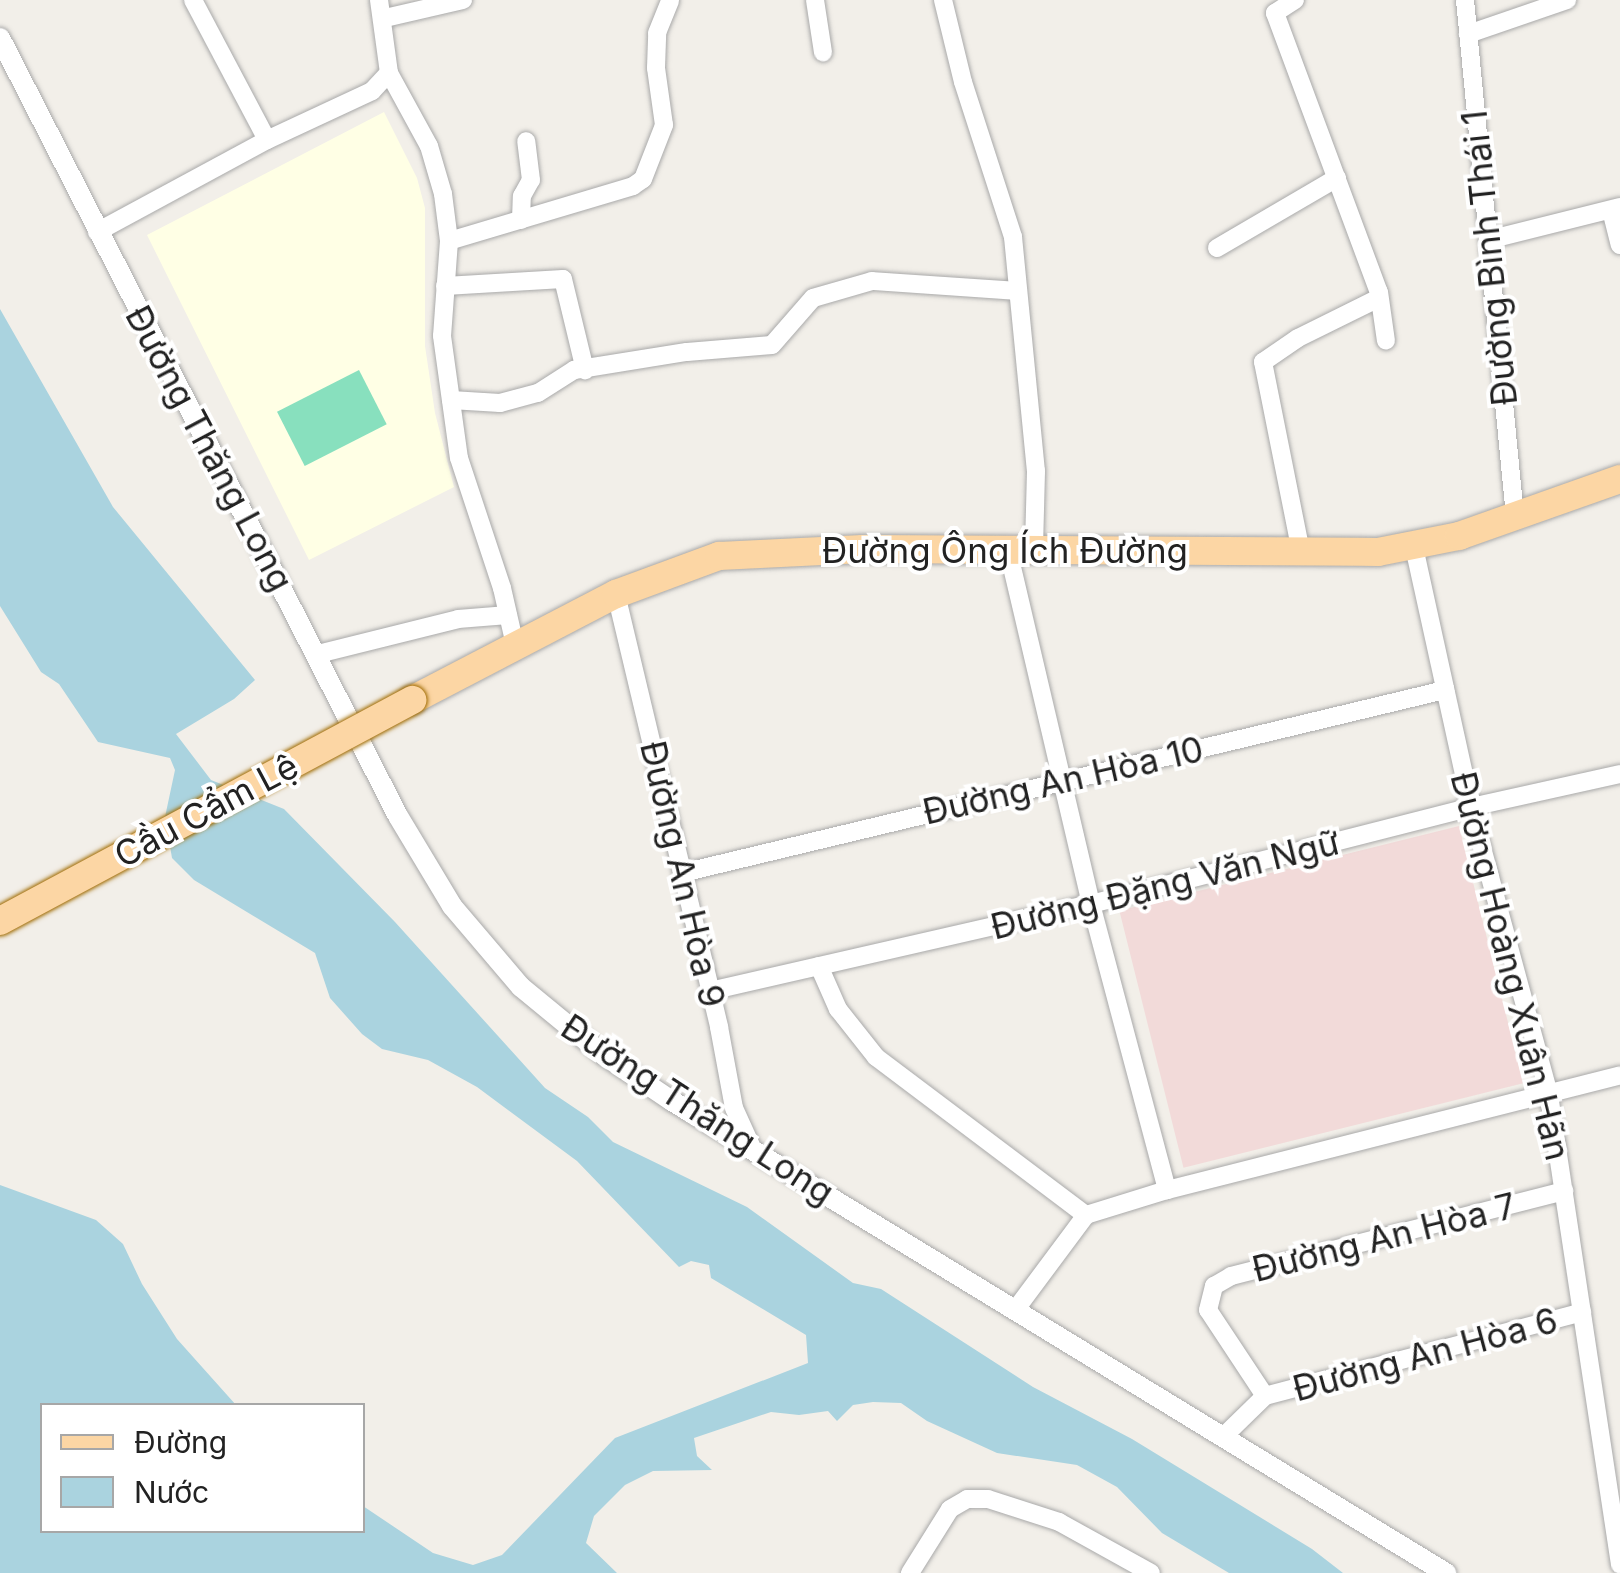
<!DOCTYPE html>
<html>
<head>
<meta charset="utf-8">
<style>
  body { margin:0 }
  #map { position:relative; width:1620px; height:1573px; overflow:hidden; background:#f2efe9; font-family:Inter,sans-serif }
  div>[style] { position:absolute }
  .commercial>* { inset:0; background:#f2dad9; transform-origin:0 0 }
  .education>* { inset:0; background:#ffffe5 }
  .pitch>* { inset:0; background:#88e0be; transform-origin:0 0 }
  .water>* { inset:0; background:#aad3df }
  .roads { filter:drop-shadow(0 0 2px #a9a9a9) drop-shadow(0 0 2px #a9a9a9) }
  .minor>* { height:18px; margin:-9px; padding:0 9px; transform-origin:9px; border-radius:9px; background:#fff }
  .tertiary>* { height:20px; margin:-10px; padding:0 10px; transform-origin:10px; border-radius:10px; background:#fff }
  .primary>* { height:28px; margin:-14px; padding:0 14px; transform-origin:14px; border-radius:14px; background:#fcd6a4 }
  .bridges { filter:drop-shadow(0 0 2px #a06b00) drop-shadow(0 0 2px #a06b00) }
  .primary-bridge>* { height:28px; margin:-14px; padding:0 14px; transform-origin:14px; border-radius:14px; background:#fcd6a4 }
  span { translate:-50% -50%; white-space:nowrap; text-align:center; line-height:1.15; -webkit-text-stroke:8px #fff; paint-order:stroke }
  .street-label { font-size:35px; color:#222 }
  .legend { position:absolute; left:40px; top:1403px; width:325px; height:130px; box-sizing:border-box; background:#fff; border:2px solid #a7a7a7; margin:0; padding:12px 18px; list-style:none; font-size:30px; color:#222 }
  .legend li { display:flex; align-items:center; gap:20px; height:50px }
  .legend b { width:50px; border:2px solid #a7a7a7 }
</style>
</head>
<body>
<div id="map">
  <div class="commercial">
    <i style="left:1459px;top:826px;width:265px;height:350px;rotate:76deg"></i>
  </div>
  <div class="education">
    <i style="clip-path:polygon(384px 112px,417px 178px,425px 208px,425px 346px,435px 413px,454px 487px,309px 560px,147px 235px)"></i>
  </div>
  <div class="pitch">
    <i style="left:359px;top:370px;width:61px;height:92px;rotate:63deg"></i>
  </div>
  <div class="water">
    <i style="clip-path:polygon(0 309px,113px 507px,255px 680px,234px 699px,176px 734px,211px 780px,284px 809px,395px 922px,545px 1088px,588px 1117px,613px 1142px,747px 1207px,853px 1283px,881px 1289px,1033px 1387px,1132px 1439px,1312px 1549px,1343px 1573px,1229px 1573px,1162px 1533px,1117px 1487px,1077px 1465px,997px 1453px,927px 1421px,901px 1403px,873px 1402px,853px 1405px,837px 1421px,828px 1411px,799px 1415px,771px 1412px,694px 1438px,697px 1456px,712px 1470px,653px 1471px,625px 1485px,594px 1516px,586px 1543px,617px 1573px,0 1573px,0 1185px,96px 1220px,123px 1244px,142px 1284px,177px 1339px,236px 1405px,42px 1406px,42px 1530px,362px 1530px,363px 1506px,433px 1553px,473px 1565px,502px 1555px,615px 1438px,808px 1363px,806px 1335px,711px 1278px,709px 1265px,691px 1261px,679px 1267px,577px 1161px,477px 1087px,428px 1060px,382px 1049px,362px 1034px,330px 998px,315px 953px,194px 880px,172px 858px,165px 817px,175px 770px,170px 758px,98px 742px,59px 684px,41px 672px,0 606px)"></i>
  </div>
  <div class="roads">
    <div class="minor">
      <i style="left:193px;top:0;width:158px;rotate:62.1deg"></i>
      <i style="left:379px;top:0;width:74px;rotate:82.2deg"></i>
      <i style="left:389px;top:73px;width:83px;rotate:61.3deg"></i>
      <i style="left:429px;top:146px;width:50px;rotate:73.7deg"></i>
      <i style="left:443px;top:194px;width:47px;rotate:82.7deg"></i>
      <i style="left:449px;top:241px;width:95px;rotate:94.2deg"></i>
      <i style="left:442px;top:336px;width:123px;rotate:82.1deg"></i>
      <i style="left:459px;top:458px;width:137px;rotate:71.7deg"></i>
      <i style="left:502px;top:588px;width:58px;rotate:77.2deg"></i>
      <i style="left:815px;top:0;width:53px;rotate:81.3deg"></i>
      <i style="left:943px;top:0;width:84px;rotate:76.3deg"></i>
      <i style="left:963px;top:82px;width:163px;rotate:72.1deg"></i>
      <i style="left:1013px;top:237px;width:235px;rotate:84.4deg"></i>
      <i style="left:1036px;top:471px;width:79px;rotate:91.5deg"></i>
      <i style="left:1295px;top:0;width:24px;rotate:147deg"></i>
      <i style="left:1275px;top:13px;width:298px;rotate:69.6deg"></i>
      <i style="left:1379px;top:292px;width:49px;rotate:81.9deg"></i>
      <i style="left:1465px;top:0;width:518px;rotate:84.47deg"></i>
      <i style="left:385px;top:18px;width:80px;rotate:-13deg"></i>
      <i style="left:1468px;top:34px;width:105px;rotate:-19deg"></i>
      <i style="left:1611px;top:210px;width:36px;rotate:76deg"></i>
      <i style="left:521px;top:220px;width:24px;rotate:-88deg"></i>
      <i style="left:522px;top:196px;width:18px;rotate:-61deg"></i>
      <i style="left:531px;top:180px;width:39px;rotate:-97deg"></i>
      <i style="left:97px;top:232px;width:193px;rotate:-28.4deg"></i>
      <i style="left:267px;top:140px;width:116px;rotate:-25deg"></i>
      <i style="left:372px;top:91px;width:25px;rotate:-47deg"></i>
      <i style="left:1488px;top:240px;width:136px;rotate:-14deg"></i>
      <i style="left:449px;top:241px;width:192px;rotate:-16.6deg"></i>
      <i style="left:633px;top:186px;width:12px;rotate:-35deg"></i>
      <i style="left:643px;top:179px;width:58px;rotate:-68.7deg"></i>
      <i style="left:664px;top:125px;width:58px;rotate:-98deg"></i>
      <i style="left:656px;top:68px;width:35px;rotate:-88deg"></i>
      <i style="left:657px;top:33px;width:35px;rotate:-68deg"></i>
      <i style="left:1217px;top:248px;width:139px;rotate:-30.3deg"></i>
      <i style="left:445px;top:286px;width:118px;rotate:-3.4deg"></i>
      <i style="left:563px;top:279px;width:94px;rotate:76.4deg"></i>
      <i style="left:451px;top:400px;width:49px;rotate:3.5deg"></i>
      <i style="left:500px;top:403px;width:39px;rotate:-15deg"></i>
      <i style="left:538px;top:393px;width:43px;rotate:-32.6deg"></i>
      <i style="left:574px;top:370px;width:114px;rotate:-9.1deg"></i>
      <i style="left:687px;top:352px;width:85px;rotate:-4.7deg"></i>
      <i style="left:772px;top:345px;width:62px;rotate:-48.9deg"></i>
      <i style="left:813px;top:298px;width:61px;rotate:-16.1deg"></i>
      <i style="left:872px;top:281px;width:145px;rotate:3.9deg"></i>
      <i style="left:1414px;top:547px;width:266px;rotate:77.6deg"></i>
      <i style="left:1471px;top:807px;width:298px;rotate:74.8deg"></i>
      <i style="left:1549px;top:1095px;width:475px;rotate:81.4deg"></i>
      <i style="left:1008px;top:550px;width:364px;rotate:76.8deg"></i>
      <i style="left:1091px;top:904px;width:296px;rotate:75.1deg"></i>
      <i style="left:1301px;top:552px;width:194px;rotate:-101.3deg"></i>
      <i style="left:1263px;top:362px;width:42px;rotate:-34.4deg"></i>
      <i style="left:1298px;top:338px;width:90px;rotate:-26.3deg"></i>
      <i style="left:616px;top:594px;width:445px;rotate:76.6deg"></i>
      <i style="left:719px;top:1027px;width:82px;rotate:79.5deg"></i>
      <i style="left:734px;top:1108px;width:48px;rotate:65.6deg"></i>
      <i style="left:318px;top:654px;width:144px;rotate:-14deg"></i>
      <i style="left:458px;top:619px;width:50px;rotate:-4.6deg"></i>
      <i style="left:682px;top:873px;width:785px;rotate:-13.49deg"></i>
      <i style="left:819px;top:966px;width:47px;rotate:66.2deg"></i>
      <i style="left:838px;top:1009px;width:61px;rotate:51.6deg"></i>
      <i style="left:876px;top:1057px;width:263px;rotate:37deg"></i>
      <i style="left:710px;top:991px;width:391px;rotate:-12.9deg"></i>
      <i style="left:1091px;top:904px;width:392px;rotate:-14.3deg"></i>
      <i style="left:1471px;top:807px;width:153px;rotate:-12.5deg"></i>
      <i style="left:1016px;top:1309px;width:117px;rotate:-53.3deg"></i>
      <i style="left:1086px;top:1215px;width:85px;rotate:-17.2deg"></i>
      <i style="left:1167px;top:1190px;width:467px;rotate:-14.2deg"></i>
      <i style="left:1265px;top:1396px;width:103px;rotate:-123.5deg"></i>
      <i style="left:1208px;top:1310px;width:25px;rotate:-76deg"></i>
      <i style="left:1214px;top:1286px;width:20px;rotate:-30deg"></i>
      <i style="left:1231px;top:1276px;width:344px;rotate:-14.3deg"></i>
      <i style="left:1224px;top:1436px;width:57px;rotate:-44.3deg"></i>
      <i style="left:1265px;top:1396px;width:328px;rotate:-14.8deg"></i>
      <i style="left:910px;top:1573px;width:75px;rotate:-58deg"></i>
      <i style="left:950px;top:1509px;width:20px;rotate:-30deg"></i>
      <i style="left:967px;top:1499px;width:21px"></i>
      <i style="left:988px;top:1499px;width:75px;rotate:17.9deg"></i>
      <i style="left:1059px;top:1522px;width:105px;rotate:29deg"></i>
    </div>
    <div class="tertiary">
      <i style="left:0;top:38px;width:874px;rotate:62.91deg"></i>
      <i style="left:398px;top:816px;width:105px;rotate:59deg"></i>
      <i style="left:452px;top:906px;width:106px;rotate:49.6deg"></i>
      <i style="left:521px;top:987px;width:109px;rotate:39.4deg"></i>
      <i style="left:605px;top:1056px;width:81px;rotate:33.9deg"></i>
      <i style="left:672px;top:1101px;width:907px;rotate:31.38deg"></i>
    </div>
    <div class="primary">
      <i style="left:412px;top:700px;width:230px;rotate:-27.5deg"></i>
      <i style="left:616px;top:594px;width:110px;rotate:-20.3deg"></i>
      <i style="left:719px;top:556px;width:144px;rotate:-2.8deg"></i>
      <i style="left:863px;top:549px;width:515px;rotate:0.33deg"></i>
      <i style="left:1378px;top:552px;width:83px;rotate:-11.2deg"></i>
      <i style="left:1459px;top:536px;width:171px;rotate:-19.5deg"></i>
    </div>
  </div>
  <div class="bridges">
    <div class="primary-bridge">
      <i style="left:0;top:921px;width:468px;rotate:-28.2deg"></i>
    </div>
  </div>
  <div class="street-label">
    <span style="left:1489px;top:258px;rotate:-96deg">Đường Bình Thái 1</span>
    <span style="left:210px;top:448px;rotate:62deg">Đường Thăng Long</span>
    <span style="left:1005px;top:550px">Đường Ông Ích Đường</span>
    <span style="left:1063px;top:780px;rotate:-13deg">Đường An Hòa 10</span>
    <span style="left:206px;top:810px;rotate:-28deg">Cầu Cẩm Lệ</span>
    <span style="left:683px;top:874px;rotate:77deg">Đường An Hòa 9</span>
    <span style="left:1165px;top:884px;rotate:-14deg">Đường Đặng Văn Ngữ</span>
    <span style="left:1511px;top:966px;rotate:76deg">Đường Hoàng Xuân Hãn</span>
    <span style="left:698px;top:1109px;rotate:33deg">Đường Thăng Long</span>
    <span style="left:1384px;top:1237px;rotate:-14deg">Đường An Hòa 7</span>
    <span style="left:1425px;top:1354px;rotate:-15deg">Đường An Hòa 6</span>
  </div>
  <ul class="legend">
  <li><b style="height:12px;background:#fcd6a4"></b>Đường</li>
  <li><b style="height:28px;background:#aad3df"></b>Nước</li>
  </ul>
</div>
</body>
</html>
